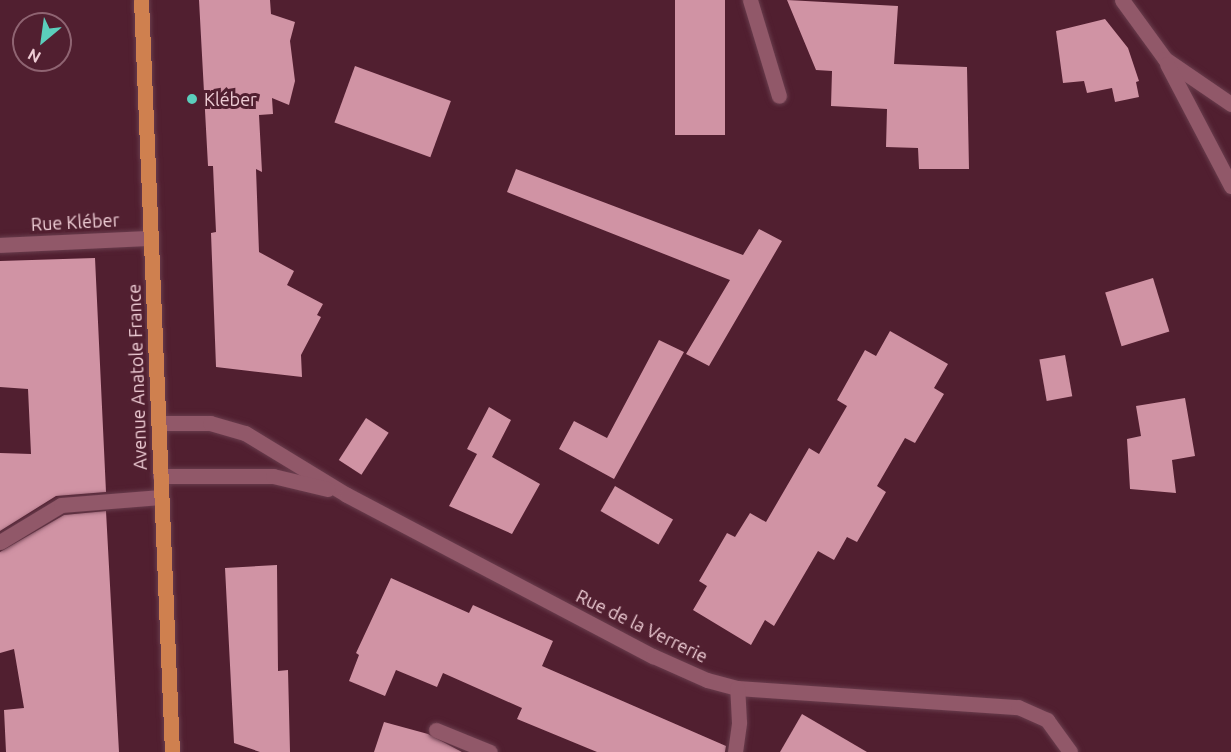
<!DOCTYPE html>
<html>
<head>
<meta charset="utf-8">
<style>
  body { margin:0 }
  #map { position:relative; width:1231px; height:752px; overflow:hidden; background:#511f30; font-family:Ubuntu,sans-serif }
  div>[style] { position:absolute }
  .building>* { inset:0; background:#d093a4; transform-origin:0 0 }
  .roads { filter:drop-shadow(0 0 2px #693d4d) drop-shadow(0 0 2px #693d4d) }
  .minor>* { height:15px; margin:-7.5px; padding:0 7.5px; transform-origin:7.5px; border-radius:7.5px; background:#915869 }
  .major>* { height:15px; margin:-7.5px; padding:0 7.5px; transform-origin:7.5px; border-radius:7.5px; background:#cf804f }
  .dots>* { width:16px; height:16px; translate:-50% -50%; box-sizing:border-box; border:3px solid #511f30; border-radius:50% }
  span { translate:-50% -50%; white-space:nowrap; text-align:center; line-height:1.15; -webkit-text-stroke:6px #511f30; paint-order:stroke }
  .poi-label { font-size:18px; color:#edccd4 }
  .left { translate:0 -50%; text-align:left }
  .street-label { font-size:18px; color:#edccd4 }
  .north { position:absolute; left:12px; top:12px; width:60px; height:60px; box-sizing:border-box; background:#511f30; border:2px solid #8f6472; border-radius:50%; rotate:209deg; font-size:16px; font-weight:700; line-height:24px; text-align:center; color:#edccd4 }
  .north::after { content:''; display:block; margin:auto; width:21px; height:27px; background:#5bcebc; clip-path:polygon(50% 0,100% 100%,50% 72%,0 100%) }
</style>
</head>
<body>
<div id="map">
  <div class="building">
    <i style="clip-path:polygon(199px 0,270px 0,271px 14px,295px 22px,290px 41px,295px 81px,289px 105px,272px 98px,273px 114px,259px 115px,262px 172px,256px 169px,259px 252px,294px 271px,287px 285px,323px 304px,317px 315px,321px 317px,301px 355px,302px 377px,216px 367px,211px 233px,216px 232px,214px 189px,213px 166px,208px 166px)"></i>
    <i style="left:675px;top:0;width:50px;height:135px"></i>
    <i style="clip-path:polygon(787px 0,898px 6px,894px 64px,967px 67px,969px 169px,919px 169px,918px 148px,886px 147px,887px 109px,831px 106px,832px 71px,816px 70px)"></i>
    <i style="clip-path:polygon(1105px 19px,1128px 48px,1139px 81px,1136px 82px,1139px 97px,1115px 102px,1112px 88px,1087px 93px,1084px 81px,1063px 83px,1056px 31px)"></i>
    <i style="left:355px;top:66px;width:102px;height:60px;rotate:20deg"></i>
    <i style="clip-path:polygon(516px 169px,743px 255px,759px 229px,782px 241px,709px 366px,686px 354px,730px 280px,507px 192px)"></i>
    <i style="clip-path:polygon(95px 258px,106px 492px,56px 496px,0 531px,0 453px,31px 454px,28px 389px,0 387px,0 261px)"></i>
    <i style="left:1153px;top:278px;width:56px;height:50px;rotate:73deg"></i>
    <i style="clip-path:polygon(890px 331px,948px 364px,934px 388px,944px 394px,915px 443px,905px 438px,877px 486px,886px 492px,857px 542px,847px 537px,834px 560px,818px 551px,774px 626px,765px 620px,751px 645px,693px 610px,707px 586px,699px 581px,727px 533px,735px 537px,750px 513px,766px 522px,809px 448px,819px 454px,847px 406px,837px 400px,865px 350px,876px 356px)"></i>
    <i style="clip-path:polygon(659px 340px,684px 352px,614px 479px,559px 449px,574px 421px,607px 438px)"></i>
    <i style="left:1065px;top:355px;width:42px;height:26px;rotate:80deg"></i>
    <i style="clip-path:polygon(1185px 398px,1195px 456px,1172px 460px,1176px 493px,1130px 489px,1127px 439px,1141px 436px,1136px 406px)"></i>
    <i style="clip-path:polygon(489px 407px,511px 420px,492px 457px,540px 484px,512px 534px,449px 506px,477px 454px,467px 449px)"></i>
    <i style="left:366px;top:418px;width:27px;height:50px;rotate:33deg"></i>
    <i style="left:615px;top:486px;width:67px;height:29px;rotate:30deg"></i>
    <i style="clip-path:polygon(106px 511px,119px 752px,6px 752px,4px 710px,24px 708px,14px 649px,0 653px,0 552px,64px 515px)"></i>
    <i style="clip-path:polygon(277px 565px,278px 671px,288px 670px,290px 752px,260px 752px,234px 743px,225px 568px)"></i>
    <i style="clip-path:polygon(391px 578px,469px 613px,473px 605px,553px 641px,542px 666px,726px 746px,725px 752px,597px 752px,517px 719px,522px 708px,443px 673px,437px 687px,396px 670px,385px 696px,349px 681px,359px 655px,356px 653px)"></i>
    <i style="clip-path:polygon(802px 714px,867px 752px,780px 752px)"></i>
    <i style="clip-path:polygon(384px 722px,428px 734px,462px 752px,374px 752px)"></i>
  </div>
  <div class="roads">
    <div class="minor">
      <i style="left:750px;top:0;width:100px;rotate:73.2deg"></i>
      <i style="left:1122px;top:0;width:73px;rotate:53.9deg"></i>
      <i style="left:1165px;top:59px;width:80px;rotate:34.3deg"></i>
      <i style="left:1167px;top:64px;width:138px;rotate:62.3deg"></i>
      <i style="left:0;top:245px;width:151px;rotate:-2.7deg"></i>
      <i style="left:159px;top:423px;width:51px"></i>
      <i style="left:210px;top:423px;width:36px;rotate:16deg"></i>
      <i style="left:245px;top:433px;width:119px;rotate:31.3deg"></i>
      <i style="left:347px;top:495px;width:346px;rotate:27.8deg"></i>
      <i style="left:653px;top:656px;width:59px;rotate:24deg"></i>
      <i style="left:707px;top:680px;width:31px;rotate:15deg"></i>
      <i style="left:737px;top:688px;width:282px;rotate:3.9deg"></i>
      <i style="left:1018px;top:707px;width:32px;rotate:24deg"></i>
      <i style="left:1047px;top:720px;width:39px;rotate:54deg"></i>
      <i style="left:160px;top:476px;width:113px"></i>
      <i style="left:273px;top:476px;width:56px;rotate:13.5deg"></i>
      <i style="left:0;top:542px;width:71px;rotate:-31.2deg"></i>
      <i style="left:61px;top:505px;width:100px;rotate:-4.6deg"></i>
      <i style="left:436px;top:730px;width:58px;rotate:22.2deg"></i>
      <i style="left:735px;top:752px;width:30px;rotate:-82deg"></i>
      <i style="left:739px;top:722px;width:34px;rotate:-93deg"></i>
    </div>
    <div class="major">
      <i style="left:141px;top:0;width:753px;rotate:87.64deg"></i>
    </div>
  </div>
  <div class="dots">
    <i style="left:192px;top:99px;background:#5bcebc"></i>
  </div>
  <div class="poi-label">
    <span class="left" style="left:204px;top:99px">Kléber</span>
  </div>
  <div class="street-label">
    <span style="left:75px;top:222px;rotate:-3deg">Rue Kléber</span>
    <span style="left:137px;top:377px;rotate:-92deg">Avenue Anatole France</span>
    <span style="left:642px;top:626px;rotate:26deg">Rue de la Verrerie</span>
  </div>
  <div class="north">N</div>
</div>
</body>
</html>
